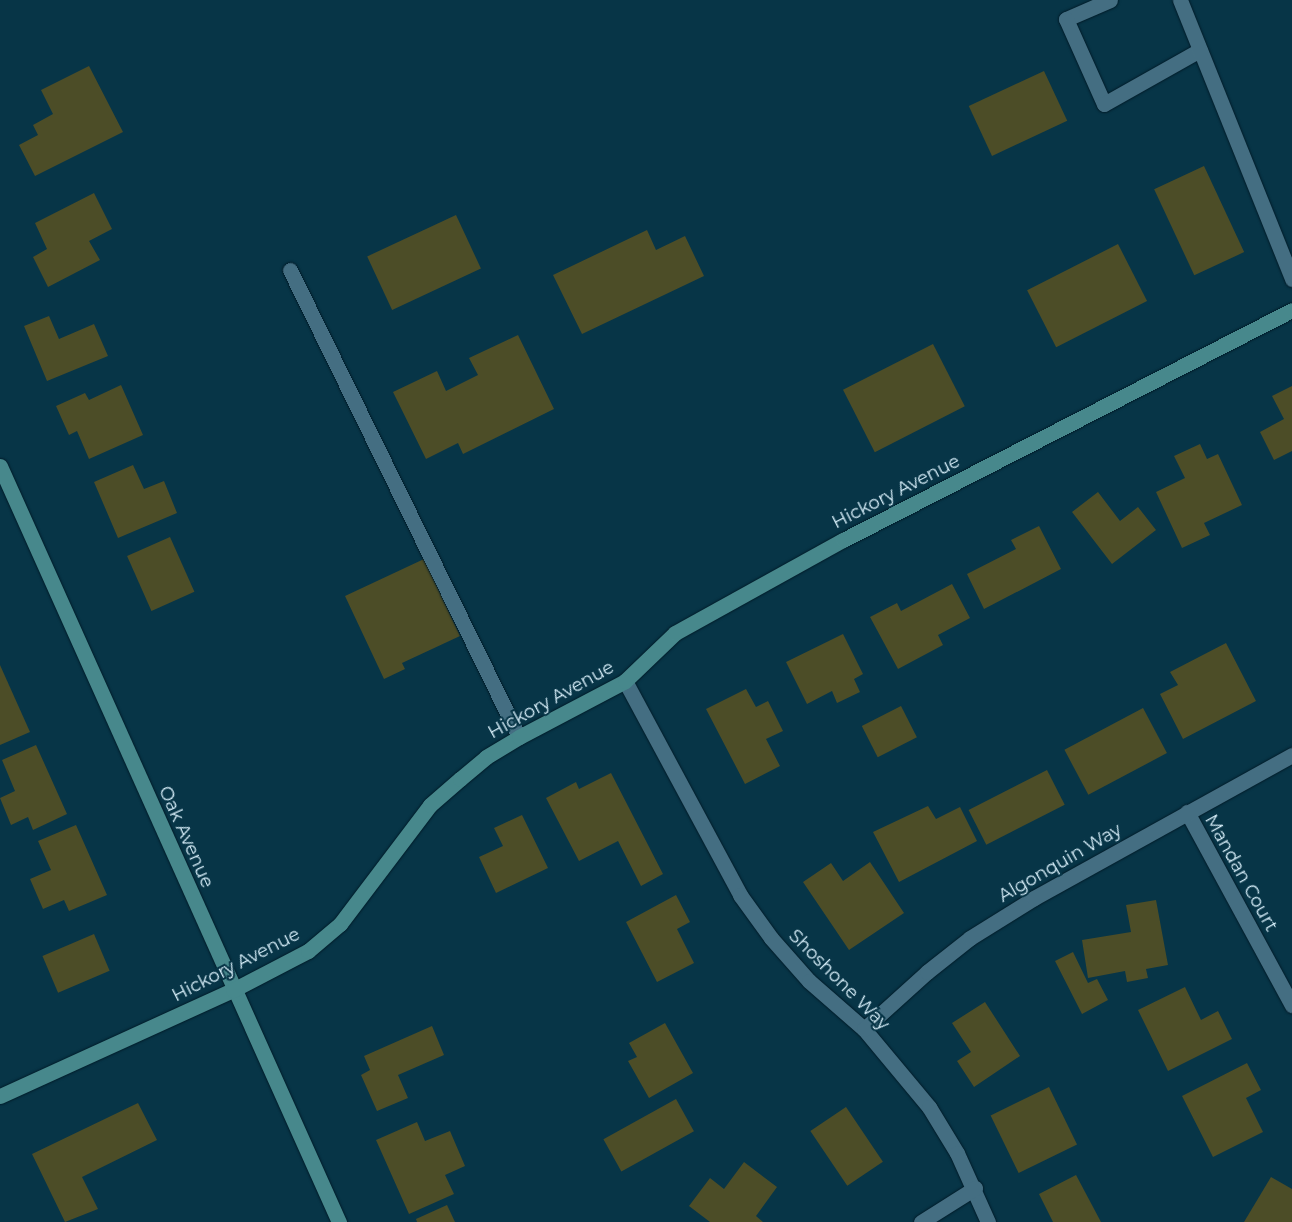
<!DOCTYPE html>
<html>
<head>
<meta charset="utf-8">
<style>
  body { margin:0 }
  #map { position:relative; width:1292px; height:1222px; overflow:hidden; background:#073547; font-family:Montserrat,sans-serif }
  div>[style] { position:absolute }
  .building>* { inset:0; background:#4c4d27; transform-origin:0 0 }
  .roads { filter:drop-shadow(0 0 1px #001b28) drop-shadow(0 0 1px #001b28) }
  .lane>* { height:15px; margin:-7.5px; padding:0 7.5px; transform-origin:7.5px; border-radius:7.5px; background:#446e82 }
  .street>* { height:15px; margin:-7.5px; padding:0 7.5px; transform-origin:7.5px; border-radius:7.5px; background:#446e82 }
  .secondary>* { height:15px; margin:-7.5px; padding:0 7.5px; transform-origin:7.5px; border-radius:7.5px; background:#47888c }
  span { translate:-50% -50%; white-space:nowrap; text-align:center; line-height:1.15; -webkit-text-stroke:4px #073547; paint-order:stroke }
  .street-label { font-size:18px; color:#d7eef9 }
</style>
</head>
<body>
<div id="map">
  <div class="building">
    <i style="clip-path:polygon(89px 66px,123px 132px,35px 176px,19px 145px,38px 135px,33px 125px,53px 114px,41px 90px)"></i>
    <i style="left:1044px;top:71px;width:55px;height:83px;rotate:65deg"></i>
    <i style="left:1204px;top:166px;width:95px;height:55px;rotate:65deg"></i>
    <i style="clip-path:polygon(94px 193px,112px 229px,89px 241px,100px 260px,48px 287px,33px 257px,47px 249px,35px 223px)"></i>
    <i style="left:456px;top:215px;width:59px;height:98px;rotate:65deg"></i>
    <i style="clip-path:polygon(647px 230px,656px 250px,685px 236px,704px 276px,582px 334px,553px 275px)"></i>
    <i style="left:1118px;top:244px;width:64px;height:102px;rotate:63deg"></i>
    <i style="clip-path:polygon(49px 316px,59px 339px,94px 324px,108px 356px,47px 381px,24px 326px)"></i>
    <i style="clip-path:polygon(518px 335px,554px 409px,463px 454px,458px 443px,426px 459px,393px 392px,437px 371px,446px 391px,478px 375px,469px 358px)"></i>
    <i style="left:933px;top:344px;width:70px;height:101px;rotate:63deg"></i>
    <i style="clip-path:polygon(121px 385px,143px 435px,89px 459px,77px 431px,69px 435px,56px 406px,85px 393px,89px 400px)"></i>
    <i style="clip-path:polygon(1292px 386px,1292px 451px,1274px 460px,1260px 432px,1284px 419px,1272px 396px)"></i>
    <i style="clip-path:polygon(1200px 444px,1207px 459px,1218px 454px,1242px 505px,1204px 523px,1210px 535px,1182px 548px,1156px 492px,1185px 478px,1174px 456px)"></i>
    <i style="clip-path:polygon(133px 465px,144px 489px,164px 481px,177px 513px,118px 538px,94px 482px)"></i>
    <i style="clip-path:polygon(1098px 492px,1120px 521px,1138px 507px,1156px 530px,1112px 564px,1072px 512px)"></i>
    <i style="clip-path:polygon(1039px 526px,1061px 569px,984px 609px,967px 574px,1016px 549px,1011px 540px)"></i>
    <i style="left:170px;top:537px;width:60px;height:47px;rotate:66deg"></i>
    <i style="clip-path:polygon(424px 559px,460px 636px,402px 663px,405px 669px,384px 679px,345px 596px)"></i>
    <i style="clip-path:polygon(952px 584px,970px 618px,938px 635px,943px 645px,898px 669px,870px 617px,897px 603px,901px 611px)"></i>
    <i style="clip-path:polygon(843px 634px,863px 674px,854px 679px,860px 692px,837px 703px,832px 691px,807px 704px,786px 662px)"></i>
    <i style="clip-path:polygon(1226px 643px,1256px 701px,1183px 739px,1160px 694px,1178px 685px,1170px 672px)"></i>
    <i style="clip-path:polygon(0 665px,30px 732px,0 745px)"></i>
    <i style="clip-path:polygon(746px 689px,756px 707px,768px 701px,783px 731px,766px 739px,780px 766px,745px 784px,706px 709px)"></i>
    <i style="left:901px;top:706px;width:35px;height:44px;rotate:63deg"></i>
    <i style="left:1143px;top:708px;width:51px;height:89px;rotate:62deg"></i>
    <i style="clip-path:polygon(36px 745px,67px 814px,33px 830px,28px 817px,11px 825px,0 798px,15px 791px,2px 760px)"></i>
    <i style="left:1047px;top:770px;width:39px;height:88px;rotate:63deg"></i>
    <i style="clip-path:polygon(611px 773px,663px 874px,641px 886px,618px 841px,579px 861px,546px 798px,576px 782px,579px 789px)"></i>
    <i style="clip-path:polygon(928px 806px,936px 819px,960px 807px,977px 841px,899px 882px,873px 832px)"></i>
    <i style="clip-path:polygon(522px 815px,548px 868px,496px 893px,479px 857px,503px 846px,494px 828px)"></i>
    <i style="clip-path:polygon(76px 825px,107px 895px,69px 911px,64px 900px,43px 909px,30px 879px,51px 870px,38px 841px)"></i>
    <i style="clip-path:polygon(870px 862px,904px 913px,849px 950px,803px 882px,831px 863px,843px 881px)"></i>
    <i style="clip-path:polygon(676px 895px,690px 922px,677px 929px,694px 963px,657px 982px,626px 922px)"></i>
    <i style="clip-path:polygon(1156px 900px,1168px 965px,1146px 969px,1148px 978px,1127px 982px,1125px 971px,1088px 978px,1082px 940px,1131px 932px,1126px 905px)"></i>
    <i style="left:94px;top:934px;width:40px;height:56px;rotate:67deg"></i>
    <i style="clip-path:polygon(1073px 952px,1088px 983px,1097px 979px,1108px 1000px,1082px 1014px,1055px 961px)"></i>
    <i style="clip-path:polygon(1185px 987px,1201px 1020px,1218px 1011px,1232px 1039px,1168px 1071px,1138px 1010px)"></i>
    <i style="clip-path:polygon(985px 1002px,1020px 1056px,974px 1087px,957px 1061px,971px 1052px,952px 1023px)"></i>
    <i style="clip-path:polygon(665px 1023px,693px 1073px,649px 1098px,628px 1061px,637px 1057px,629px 1043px)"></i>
    <i style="clip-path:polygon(432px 1026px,444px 1055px,398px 1075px,408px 1098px,377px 1111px,361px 1075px,370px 1070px,364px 1056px)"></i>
    <i style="clip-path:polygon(1247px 1063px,1261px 1090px,1246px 1098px,1263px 1132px,1213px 1157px,1182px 1096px)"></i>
    <i style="left:1049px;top:1087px;width:64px;height:65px;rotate:64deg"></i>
    <i style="left:676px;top:1099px;width:37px;height:83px;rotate:61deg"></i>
    <i style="clip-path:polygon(138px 1103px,157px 1140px,82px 1177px,98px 1209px,65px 1222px,32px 1154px)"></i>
    <i style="left:846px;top:1107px;width:66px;height:43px;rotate:56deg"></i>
    <i style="clip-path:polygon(417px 1122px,425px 1141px,450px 1131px,465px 1166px,445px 1175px,454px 1194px,409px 1214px,376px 1140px)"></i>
    <i style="clip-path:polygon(744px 1162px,777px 1187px,756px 1216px,763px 1222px,710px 1222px,689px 1206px,710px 1178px,724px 1189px)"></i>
    <i style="clip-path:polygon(1076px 1175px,1101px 1222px,1053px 1222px,1039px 1194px)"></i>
    <i style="clip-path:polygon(1271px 1177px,1292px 1189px,1292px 1222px,1244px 1222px)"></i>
    <i style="clip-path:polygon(447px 1205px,455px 1222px,417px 1222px,416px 1219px)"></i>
  </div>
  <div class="roads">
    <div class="lane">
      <i style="left:1110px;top:0;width:48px;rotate:156.6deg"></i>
      <i style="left:1066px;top:19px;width:93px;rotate:65.9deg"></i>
      <i style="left:1104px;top:104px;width:110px;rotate:-29.4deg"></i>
      <i style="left:1180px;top:0;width:301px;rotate:68.1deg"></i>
      <i style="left:290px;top:270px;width:520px;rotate:63.88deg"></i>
    </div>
    <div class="street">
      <i style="left:625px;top:681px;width:243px;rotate:61.7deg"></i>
      <i style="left:740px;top:895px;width:53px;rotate:54.2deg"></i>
      <i style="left:771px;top:938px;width:57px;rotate:48.5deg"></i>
      <i style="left:809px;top:981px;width:73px;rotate:41.1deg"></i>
      <i style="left:864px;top:1029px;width:102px;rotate:50.2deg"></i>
      <i style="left:929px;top:1107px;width:54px;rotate:58.7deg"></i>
      <i style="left:957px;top:1153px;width:76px;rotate:65.8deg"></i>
      <i style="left:1187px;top:812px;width:220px;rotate:61.5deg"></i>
      <i style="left:864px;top:1029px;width:85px;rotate:-42.1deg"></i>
      <i style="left:927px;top:972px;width:55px;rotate:-38.3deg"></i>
      <i style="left:970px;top:938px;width:75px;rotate:-32deg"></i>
      <i style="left:1034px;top:898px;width:295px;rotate:-29deg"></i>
      <i style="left:921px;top:1222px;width:64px;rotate:-32.2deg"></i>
    </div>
    <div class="secondary">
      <i style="left:0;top:466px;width:829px;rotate:65.85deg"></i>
      <i style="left:0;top:1096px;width:256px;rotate:-24.5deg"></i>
      <i style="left:233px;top:990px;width:85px;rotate:-27.5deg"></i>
      <i style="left:308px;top:951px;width:42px;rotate:-40.2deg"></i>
      <i style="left:340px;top:924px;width:149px;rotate:-52.9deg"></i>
      <i style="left:430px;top:805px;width:40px;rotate:-41deg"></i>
      <i style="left:460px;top:779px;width:34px;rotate:-40deg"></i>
      <i style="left:486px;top:757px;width:39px;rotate:-31deg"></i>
      <i style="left:519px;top:737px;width:120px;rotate:-27.8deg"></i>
      <i style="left:625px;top:681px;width:69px;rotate:-43.8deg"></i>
      <i style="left:675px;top:633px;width:192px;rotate:-29deg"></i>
      <i style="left:843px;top:540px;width:504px;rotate:-27.12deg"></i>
    </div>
  </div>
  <div class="street-label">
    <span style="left:896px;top:492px;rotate:-27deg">Hickory Avenue</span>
    <span style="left:551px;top:700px;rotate:-29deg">Hickory Avenue</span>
    <span style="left:186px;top:837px;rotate:66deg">Oak Avenue</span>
    <span style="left:1060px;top:863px;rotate:-30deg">Algonquin Way</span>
    <span style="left:1241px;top:873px;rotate:61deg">Mandan Court</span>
    <span style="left:236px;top:965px;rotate:-27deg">Hickory Avenue</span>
    <span style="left:839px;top:980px;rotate:45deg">Shoshone Way</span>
  </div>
</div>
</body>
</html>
